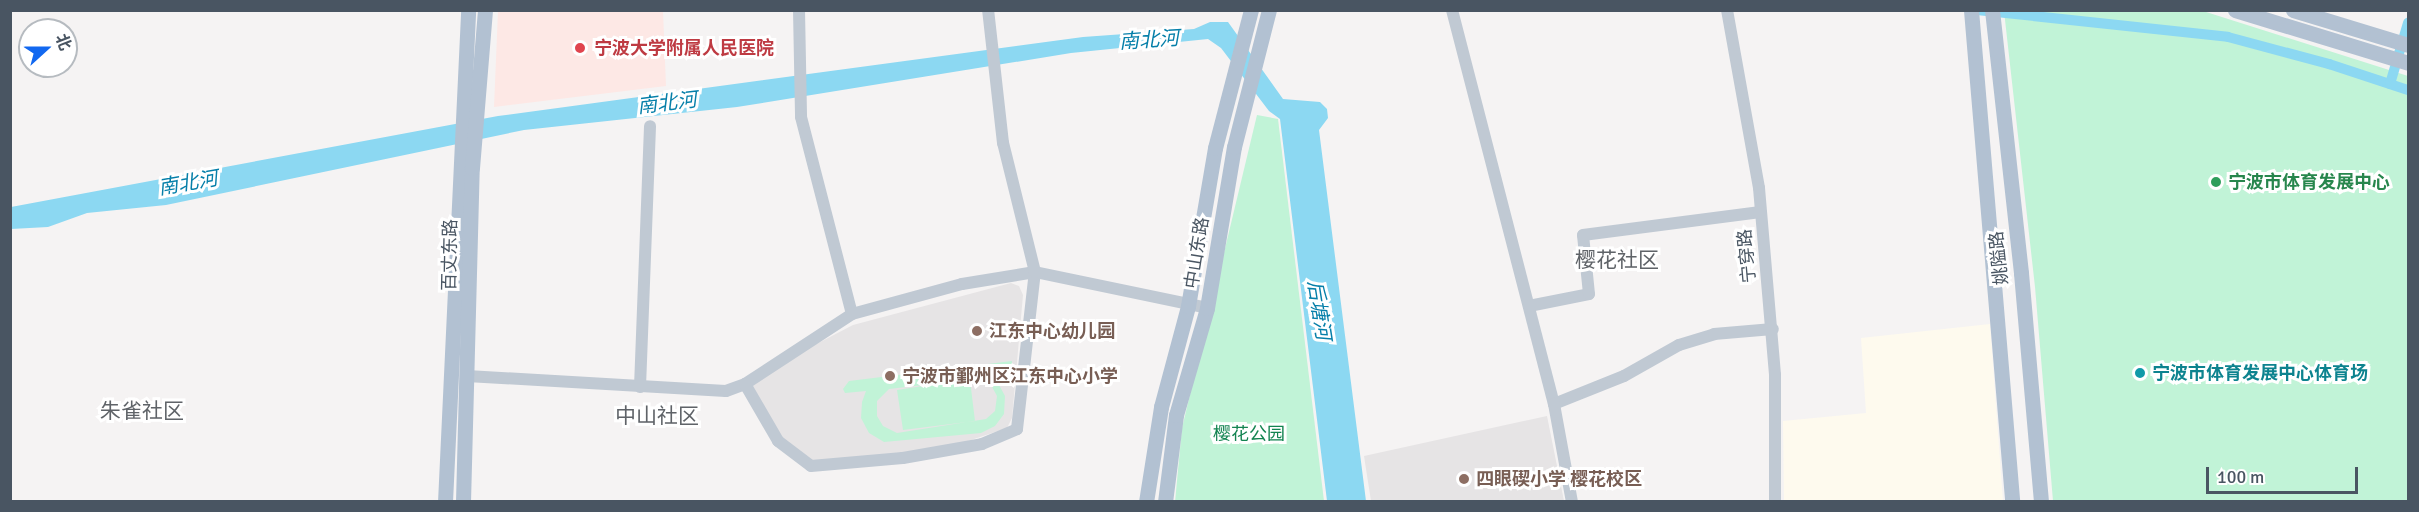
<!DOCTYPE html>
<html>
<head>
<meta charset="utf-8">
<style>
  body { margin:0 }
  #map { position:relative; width:2419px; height:512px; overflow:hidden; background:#f5f3f3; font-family:Signika,"Noto Sans SC",sans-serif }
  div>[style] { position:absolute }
  .commercial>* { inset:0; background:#fefaee }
  .education>* { inset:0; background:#e6e4e5 }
  .medical>* { inset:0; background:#fde8e5 }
  .green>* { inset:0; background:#c1f3d7 }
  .water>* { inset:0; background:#8cd8f2 }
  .canal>* { height:10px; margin:-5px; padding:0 5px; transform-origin:5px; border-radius:5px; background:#8cd8f2 }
  .minor>* { height:12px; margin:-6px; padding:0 6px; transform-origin:6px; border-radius:6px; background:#c0c9d3 }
  .major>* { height:15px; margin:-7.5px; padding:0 7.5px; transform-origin:7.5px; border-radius:7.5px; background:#b2c1d2 }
  .dots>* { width:16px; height:16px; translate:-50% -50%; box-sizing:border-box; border:3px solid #fff; border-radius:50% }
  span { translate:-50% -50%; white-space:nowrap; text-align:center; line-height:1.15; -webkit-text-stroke:6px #fff; paint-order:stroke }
  .health-label { font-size:18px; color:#be3a42; font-weight:700 }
  .left { translate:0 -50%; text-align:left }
  .leisure-label { font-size:18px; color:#27864d; font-weight:700 }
  .street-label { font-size:18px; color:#495562 }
  .education-label { font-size:18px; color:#785e54; font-weight:700 }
  .culture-label { font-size:18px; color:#0d838f; font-weight:700 }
  .park-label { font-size:18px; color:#138451 }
  .water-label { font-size:20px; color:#057fa9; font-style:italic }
  .quarter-label { font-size:21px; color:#5f6368 }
  .frame { position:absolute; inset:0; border:12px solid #495562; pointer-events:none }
  .north { position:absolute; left:18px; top:18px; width:60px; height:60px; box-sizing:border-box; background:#fff; border:2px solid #b6bbc0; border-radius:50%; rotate:69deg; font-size:16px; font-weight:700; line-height:24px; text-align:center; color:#495562 }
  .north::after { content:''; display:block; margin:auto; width:21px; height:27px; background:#1268f0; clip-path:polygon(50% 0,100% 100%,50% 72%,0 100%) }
  .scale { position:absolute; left:2206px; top:467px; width:152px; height:27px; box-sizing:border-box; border:3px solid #495562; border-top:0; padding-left:8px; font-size:18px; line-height:21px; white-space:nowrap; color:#495562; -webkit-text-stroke:4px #fff; paint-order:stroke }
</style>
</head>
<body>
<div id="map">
  <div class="commercial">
    <i style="clip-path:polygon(1990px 324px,2003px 501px,1784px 501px,1783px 421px,1866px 413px,1861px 338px)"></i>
  </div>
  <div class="education">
    <i style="clip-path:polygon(1011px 283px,1019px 286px,1023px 295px,1012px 418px,1007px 428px,959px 444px,905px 456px,813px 463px,779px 437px,751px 384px,799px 353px,853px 325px)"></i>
    <i style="clip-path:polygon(1547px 416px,1564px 501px,1371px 501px,1364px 456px)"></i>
  </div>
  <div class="medical">
    <i style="clip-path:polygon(498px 11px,663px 11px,666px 86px,494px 107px)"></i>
  </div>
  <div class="green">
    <i style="clip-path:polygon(2004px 11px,2203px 11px,2408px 76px,2408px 501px,2053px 501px,2035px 287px)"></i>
    <i style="clip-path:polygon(1257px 115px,1278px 119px,1324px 501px,1175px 502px,1182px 428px)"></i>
    <i style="clip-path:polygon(evenodd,1012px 361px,1011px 380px,998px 383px,1005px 396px,1004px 414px,995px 426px,981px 433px,884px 442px,869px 433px,861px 418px,862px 402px,866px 391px,845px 393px,843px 389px,849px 381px,1012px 361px,980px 379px,991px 385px,997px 396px,995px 411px,986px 419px,897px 433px,883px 426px,877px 416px,877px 401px,889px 389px,949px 382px,897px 390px,903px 430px,975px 421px,970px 380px,980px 379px)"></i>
  </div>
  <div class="water">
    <i style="clip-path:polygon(1210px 22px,1228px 22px,1283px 99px,1320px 102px,1327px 109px,1328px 118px,1319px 130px,1366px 501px,1327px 501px,1280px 119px,1269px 111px,1221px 48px,1208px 39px,1071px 53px,737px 107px,524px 130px,166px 205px,87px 213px,48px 227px,11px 229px,11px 207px,498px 116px,1083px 37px,1194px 29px)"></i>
  </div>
  <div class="canal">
    <i style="left:1977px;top:10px;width:252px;rotate:6.1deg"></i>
    <i style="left:2228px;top:37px;width:105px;rotate:15deg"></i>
    <i style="left:2329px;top:64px;width:83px;rotate:18.2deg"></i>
    <i style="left:2390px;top:84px;width:64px;rotate:-73.6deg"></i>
  </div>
  <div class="minor">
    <i style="left:799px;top:10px;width:107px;rotate:88.9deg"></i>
    <i style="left:801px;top:117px;width:203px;rotate:75.5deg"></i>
    <i style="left:1452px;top:10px;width:407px;rotate:75.5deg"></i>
    <i style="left:1554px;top:404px;width:75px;rotate:-21.8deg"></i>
    <i style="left:1624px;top:376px;width:63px;rotate:-29.4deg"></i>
    <i style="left:1679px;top:345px;width:37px;rotate:-17deg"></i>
    <i style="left:1714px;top:334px;width:59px;rotate:-4.8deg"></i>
    <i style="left:1727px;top:10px;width:181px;rotate:79.8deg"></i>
    <i style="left:1759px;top:188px;width:188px;rotate:85.1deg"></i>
    <i style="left:1775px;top:375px;width:127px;rotate:90deg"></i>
    <i style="left:1529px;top:306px;width:61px;rotate:-11.3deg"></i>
    <i style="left:1589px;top:294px;width:59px;rotate:-95.8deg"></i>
    <i style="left:1583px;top:235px;width:179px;rotate:-7.4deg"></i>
    <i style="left:467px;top:376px;width:259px;rotate:3.3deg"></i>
    <i style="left:726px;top:391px;width:20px;rotate:-20deg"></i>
    <i style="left:745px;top:384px;width:128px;rotate:-33.2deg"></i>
    <i style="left:852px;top:314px;width:114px;rotate:-15.3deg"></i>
    <i style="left:962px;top:284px;width:74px;rotate:-9.3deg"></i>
    <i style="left:1035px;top:272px;width:176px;rotate:11.8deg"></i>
    <i style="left:745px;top:384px;width:66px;rotate:59.9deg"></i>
    <i style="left:778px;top:441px;width:41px;rotate:37.1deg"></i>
    <i style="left:811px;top:466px;width:92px;rotate:-5deg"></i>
    <i style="left:903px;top:458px;width:80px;rotate:-10deg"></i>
    <i style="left:982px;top:444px;width:38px;rotate:-23deg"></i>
    <i style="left:1017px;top:429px;width:158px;rotate:-83.5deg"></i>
    <i style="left:1035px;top:272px;width:133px;rotate:-103.9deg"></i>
    <i style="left:1003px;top:143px;width:134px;rotate:-96.4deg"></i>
    <i style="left:640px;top:387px;width:261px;rotate:-87.8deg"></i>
    <i style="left:1554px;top:404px;width:100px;rotate:79.6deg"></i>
  </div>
  <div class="major">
    <i style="left:1971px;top:10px;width:494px;rotate:85.2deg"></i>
    <i style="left:1992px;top:10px;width:265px;rotate:83.7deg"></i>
    <i style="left:2021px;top:273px;width:230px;rotate:85deg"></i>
    <i style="left:2235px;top:10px;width:181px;rotate:17deg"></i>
    <i style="left:2293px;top:10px;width:120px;rotate:16.9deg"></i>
    <i style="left:445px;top:502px;width:493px;rotate:-87.3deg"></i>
    <i style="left:463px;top:502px;width:334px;rotate:-88.5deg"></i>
    <i style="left:472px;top:168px;width:159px;rotate:-85.3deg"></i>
    <i style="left:1146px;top:502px;width:96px;rotate:-81deg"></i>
    <i style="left:1161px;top:407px;width:105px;rotate:-75deg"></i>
    <i style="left:1188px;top:306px;width:160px;rotate:-80.3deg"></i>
    <i style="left:1215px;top:148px;width:143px;rotate:-75.4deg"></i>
    <i style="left:1165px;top:502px;width:88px;rotate:-82.8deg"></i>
    <i style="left:1176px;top:415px;width:111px;rotate:-73.8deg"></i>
    <i style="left:1207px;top:308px;width:163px;rotate:-80.5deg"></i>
    <i style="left:1234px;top:147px;width:141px;rotate:-75.7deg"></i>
  </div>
  <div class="dots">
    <i style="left:580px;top:48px;background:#e0444e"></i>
    <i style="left:2216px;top:182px;background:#2e9e5b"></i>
    <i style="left:977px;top:331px;background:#8d6e63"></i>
    <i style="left:2140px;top:373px;background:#0f9aa8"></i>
    <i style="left:890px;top:376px;background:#8d6e63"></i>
    <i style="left:1464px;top:479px;background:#8d6e63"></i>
  </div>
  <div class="health-label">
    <span class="left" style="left:594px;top:48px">宁波大学附属人民医院</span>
  </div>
  <div class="leisure-label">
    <span class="left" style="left:2228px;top:182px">宁波市体育发展中心</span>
  </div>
  <div class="street-label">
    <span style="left:1197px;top:253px;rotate:-81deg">中山东路</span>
    <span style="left:450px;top:255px;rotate:-89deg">百丈东路</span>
    <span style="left:1747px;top:256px;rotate:-95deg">宁穿路</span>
    <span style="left:1999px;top:258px;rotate:-96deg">姚隘路</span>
  </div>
  <div class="education-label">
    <span class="left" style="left:989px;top:331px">江东中心幼儿园</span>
    <span class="left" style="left:902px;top:376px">宁波市鄞州区江东中心小学</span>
    <span class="left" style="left:1476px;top:479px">四眼碶小学 樱花校区</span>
  </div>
  <div class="culture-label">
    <span class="left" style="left:2152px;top:373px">宁波市体育发展中心体育场</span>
  </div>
  <div class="park-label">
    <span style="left:1249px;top:434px">樱花公园</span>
  </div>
  <div class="water-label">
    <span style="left:1149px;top:40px;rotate:-4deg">南北河</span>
    <span style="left:667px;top:103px;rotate:-7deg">南北河</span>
    <span style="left:188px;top:183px;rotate:-10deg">南北河</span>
    <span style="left:1319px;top:310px;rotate:81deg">后塘河</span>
  </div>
  <div class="quarter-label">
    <span style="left:1617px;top:260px">樱花社区</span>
    <span style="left:142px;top:411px">朱雀社区</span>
    <span style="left:657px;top:416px">中山社区</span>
  </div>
  <div class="frame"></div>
  <div class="north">北</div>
  <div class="scale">100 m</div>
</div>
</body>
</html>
